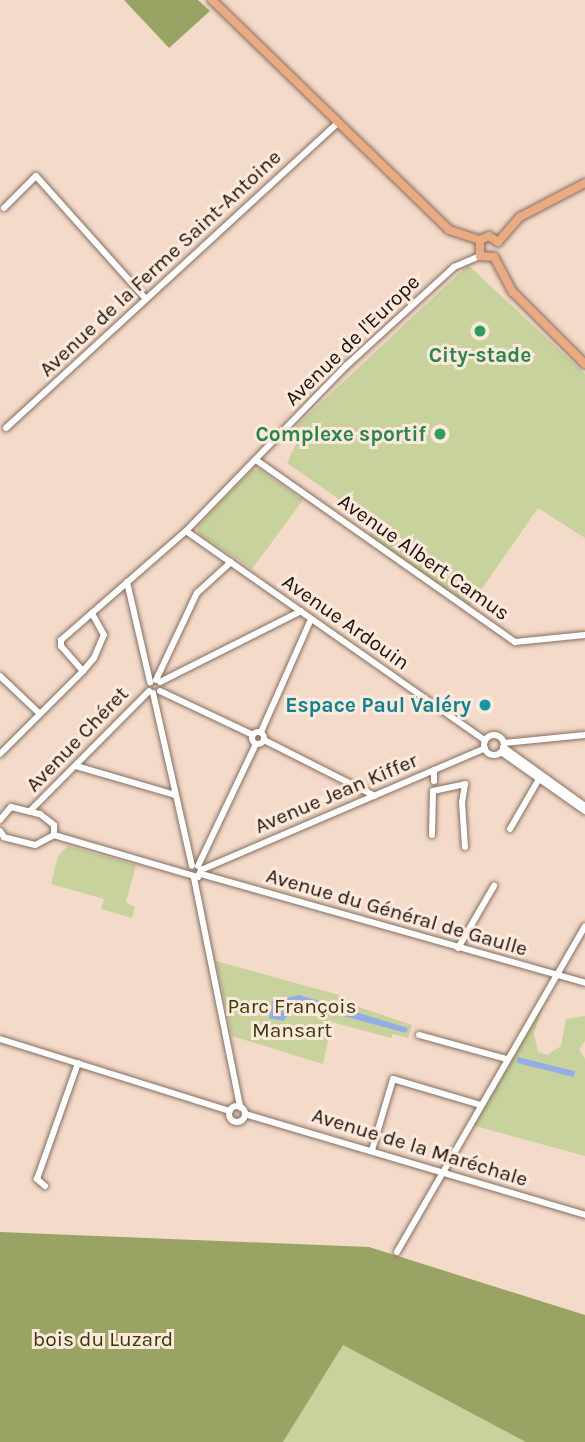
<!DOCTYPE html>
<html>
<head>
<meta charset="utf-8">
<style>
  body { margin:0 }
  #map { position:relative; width:585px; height:1442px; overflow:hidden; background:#f4dac9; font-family:Karla,sans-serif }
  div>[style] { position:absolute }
  .green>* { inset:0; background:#c7d29c }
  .forest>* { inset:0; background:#99a464 }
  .water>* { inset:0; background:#93aee7; transform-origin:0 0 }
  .roads { filter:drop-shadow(0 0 2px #856f5f) drop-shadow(0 0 2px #856f5f) }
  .minor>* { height:6px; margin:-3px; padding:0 3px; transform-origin:3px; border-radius:3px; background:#fff }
  .minor>.ring { margin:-3px; padding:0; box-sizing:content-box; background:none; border:6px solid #fff; border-radius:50% }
  .major>* { height:8px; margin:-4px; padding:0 4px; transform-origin:4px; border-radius:4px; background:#ebab82 }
  .dots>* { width:19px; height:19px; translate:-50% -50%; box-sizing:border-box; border:4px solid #fde9db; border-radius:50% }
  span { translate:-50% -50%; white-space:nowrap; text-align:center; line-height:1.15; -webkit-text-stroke:6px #fde9db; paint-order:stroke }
  .street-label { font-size:21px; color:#1a120c }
  .leisure-label { font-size:21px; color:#27864d; font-weight:700 }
  .right { translate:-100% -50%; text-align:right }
  .culture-label { font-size:21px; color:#0d838f; font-weight:700 }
  .park-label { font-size:21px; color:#353c09 }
</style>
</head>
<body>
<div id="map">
  <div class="green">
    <i style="clip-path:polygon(468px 265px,585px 374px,585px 538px,538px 508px,470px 606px,369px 535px,373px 523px,287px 463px,299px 438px,292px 430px)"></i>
    <i style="clip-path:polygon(259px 469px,303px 500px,252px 569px,198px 533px,198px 526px,252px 470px)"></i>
    <i style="clip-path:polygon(68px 846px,136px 865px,126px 902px,135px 907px,132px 918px,101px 909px,104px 899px,51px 884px,58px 856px)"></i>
    <i style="clip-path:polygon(216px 961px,339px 995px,338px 1000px,412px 1025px,408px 1038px,393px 1034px,391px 1038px,332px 1022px,323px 1064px,232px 1036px)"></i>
    <i style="clip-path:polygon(539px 1005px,543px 1006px,534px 1033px,538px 1052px,547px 1055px,561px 1046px,566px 1019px,585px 1016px,585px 1041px,579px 1049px,585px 1059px,585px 1156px,472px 1125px)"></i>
    <i style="clip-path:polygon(340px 1344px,549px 1442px,283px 1442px)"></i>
  </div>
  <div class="forest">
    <i style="clip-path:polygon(124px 0,198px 0,210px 11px,169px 48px)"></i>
    <i style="clip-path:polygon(0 1232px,369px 1247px,585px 1315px,585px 1442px,526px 1442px,343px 1345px,283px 1442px,0 1442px)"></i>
  </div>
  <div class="water">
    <i style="clip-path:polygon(299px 995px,306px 997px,408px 1028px,406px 1033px,314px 1008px,291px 1011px,283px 1021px,269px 1018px,272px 1001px)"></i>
    <i style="left:518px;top:1057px;width:59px;height:6px;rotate:14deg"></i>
  </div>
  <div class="roads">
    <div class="minor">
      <i style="left:4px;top:208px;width:45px;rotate:-45deg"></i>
      <i style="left:36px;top:176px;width:165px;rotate:48.2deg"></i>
      <i style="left:6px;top:428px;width:451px;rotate:-42.6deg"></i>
      <i style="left:256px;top:460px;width:317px;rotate:35.1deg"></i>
      <i style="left:515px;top:642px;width:70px;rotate:-5.7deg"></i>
      <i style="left:186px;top:531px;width:365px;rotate:35deg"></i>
      <i style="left:127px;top:582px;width:103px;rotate:77deg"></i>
      <i style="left:92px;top:613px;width:125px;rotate:-41.1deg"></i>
      <i style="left:186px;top:531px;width:230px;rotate:-45.9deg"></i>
      <i style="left:346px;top:366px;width:147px;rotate:-42.5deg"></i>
      <i style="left:454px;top:267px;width:28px;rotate:-23deg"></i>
      <i style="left:0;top:676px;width:55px;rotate:43.5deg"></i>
      <i style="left:156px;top:680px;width:96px;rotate:-64.8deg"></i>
      <i style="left:197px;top:593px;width:46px;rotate:-42.4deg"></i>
      <i style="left:160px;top:682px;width:158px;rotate:-26.7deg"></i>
      <i style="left:160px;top:691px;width:103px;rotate:25.3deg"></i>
      <i style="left:153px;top:693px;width:177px;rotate:77.3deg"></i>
      <i class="ring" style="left:252px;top:732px;width:6px;height:6px"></i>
      <i style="left:261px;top:732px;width:124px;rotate:-66.1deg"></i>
      <i class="ring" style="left:484px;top:735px;width:14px;height:14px"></i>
      <i style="left:264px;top:740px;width:124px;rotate:26.8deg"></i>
      <i style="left:504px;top:743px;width:81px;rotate:-5.6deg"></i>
      <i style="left:503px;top:747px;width:101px;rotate:35.7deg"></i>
      <i style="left:501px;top:752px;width:103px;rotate:35.1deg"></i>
      <i style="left:0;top:754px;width:117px;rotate:-45deg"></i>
      <i style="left:83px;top:671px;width:17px;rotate:-50deg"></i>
      <i style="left:94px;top:658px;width:25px;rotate:-67deg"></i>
      <i style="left:104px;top:635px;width:25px;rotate:-119deg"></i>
      <i style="left:92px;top:613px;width:41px;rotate:138.9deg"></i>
      <i style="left:61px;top:640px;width:6px;rotate:90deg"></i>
      <i style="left:61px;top:646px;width:33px;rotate:49deg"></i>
      <i style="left:76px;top:766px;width:103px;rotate:16.3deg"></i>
      <i style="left:434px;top:781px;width:11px;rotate:-90deg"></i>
      <i style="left:30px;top:811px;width:169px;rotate:-45.2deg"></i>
      <i style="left:0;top:820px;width:17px;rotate:-50deg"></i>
      <i style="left:11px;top:807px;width:30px;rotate:14deg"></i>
      <i style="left:40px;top:814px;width:18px;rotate:38deg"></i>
      <i style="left:54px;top:825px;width:10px;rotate:90deg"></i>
      <i style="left:54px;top:835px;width:21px;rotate:152deg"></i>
      <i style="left:35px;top:845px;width:32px;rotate:-166deg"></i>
      <i style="left:4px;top:837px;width:7px;rotate:-124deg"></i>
      <i style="left:510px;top:829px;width:58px;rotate:-59.9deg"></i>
      <i style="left:54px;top:835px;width:150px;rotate:16.3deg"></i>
      <i style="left:198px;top:877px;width:8px;rotate:-67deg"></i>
      <i style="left:201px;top:870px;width:309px;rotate:-23.2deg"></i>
      <i style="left:432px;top:835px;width:44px;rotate:-88.7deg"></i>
      <i style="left:433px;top:791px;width:33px;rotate:-12deg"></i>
      <i style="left:465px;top:784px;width:18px;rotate:99deg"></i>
      <i style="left:462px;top:802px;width:45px;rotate:86.2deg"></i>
      <i style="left:198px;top:866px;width:135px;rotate:-64.6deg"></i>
      <i style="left:201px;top:874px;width:399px;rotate:15.8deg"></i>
      <i style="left:194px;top:878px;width:234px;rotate:78.6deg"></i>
      <i style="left:458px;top:948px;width:72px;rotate:-59.9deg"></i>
      <i style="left:419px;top:1035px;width:91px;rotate:15.3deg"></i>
      <i style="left:0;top:1039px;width:241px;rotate:17.4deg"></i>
      <i class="ring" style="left:229px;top:1106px;width:10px;height:10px"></i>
      <i style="left:245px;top:1114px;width:355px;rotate:16.5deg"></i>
      <i style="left:372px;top:1150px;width:74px;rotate:-73.5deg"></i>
      <i style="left:393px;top:1079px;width:92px;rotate:16.5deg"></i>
      <i style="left:45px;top:1186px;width:11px;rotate:-139deg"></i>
      <i style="left:37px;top:1179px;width:123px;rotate:-70.5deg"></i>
      <i style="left:397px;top:1252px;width:376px;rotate:-60deg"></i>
    </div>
    <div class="major">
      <i style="left:212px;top:0;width:330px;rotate:44.1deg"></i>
      <i style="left:449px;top:230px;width:33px;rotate:18deg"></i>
      <i style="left:480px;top:240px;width:16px;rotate:90deg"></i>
      <i style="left:480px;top:256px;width:14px;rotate:4deg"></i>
      <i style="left:480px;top:240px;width:10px;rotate:-24deg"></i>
      <i style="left:489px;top:236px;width:11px;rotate:34deg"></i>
      <i style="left:498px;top:242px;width:33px;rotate:-49deg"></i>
      <i style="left:520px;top:217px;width:73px;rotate:-27.6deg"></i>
      <i style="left:494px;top:257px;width:40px;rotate:62deg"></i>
      <i style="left:513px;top:292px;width:102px;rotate:45deg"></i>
    </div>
  </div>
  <div class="dots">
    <i style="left:480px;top:331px;background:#2e9e5b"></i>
    <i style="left:440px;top:434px;background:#2e9e5b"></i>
    <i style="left:485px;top:705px;background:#0f9aa8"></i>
  </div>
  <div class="street-label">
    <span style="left:160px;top:263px;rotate:-43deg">Avenue de la Ferme Saint-Antoine</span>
    <span style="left:352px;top:340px;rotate:-44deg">Avenue de l'Europe</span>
    <span style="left:424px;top:557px;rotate:35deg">Avenue Albert Camus</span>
    <span style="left:346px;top:622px;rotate:35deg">Avenue Ardouin</span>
    <span style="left:77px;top:739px;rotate:-46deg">Avenue Chéret</span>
    <span style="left:336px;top:793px;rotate:-23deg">Avenue Jean Kiffer</span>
    <span style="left:397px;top:912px;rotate:16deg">Avenue du Général de Gaulle</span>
    <span style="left:420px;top:1147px;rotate:17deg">Avenue de la Maréchale</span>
  </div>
  <div class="leisure-label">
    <span style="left:480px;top:355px">City-stade</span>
    <span class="right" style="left:426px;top:434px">Complexe sportif</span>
  </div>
  <div class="culture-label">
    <span class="right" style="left:471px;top:705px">Espace Paul Valéry</span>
  </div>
  <div class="park-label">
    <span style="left:292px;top:1018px">Parc François<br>Mansart</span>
    <span style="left:103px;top:1339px">bois du Luzard</span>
  </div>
</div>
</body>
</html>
